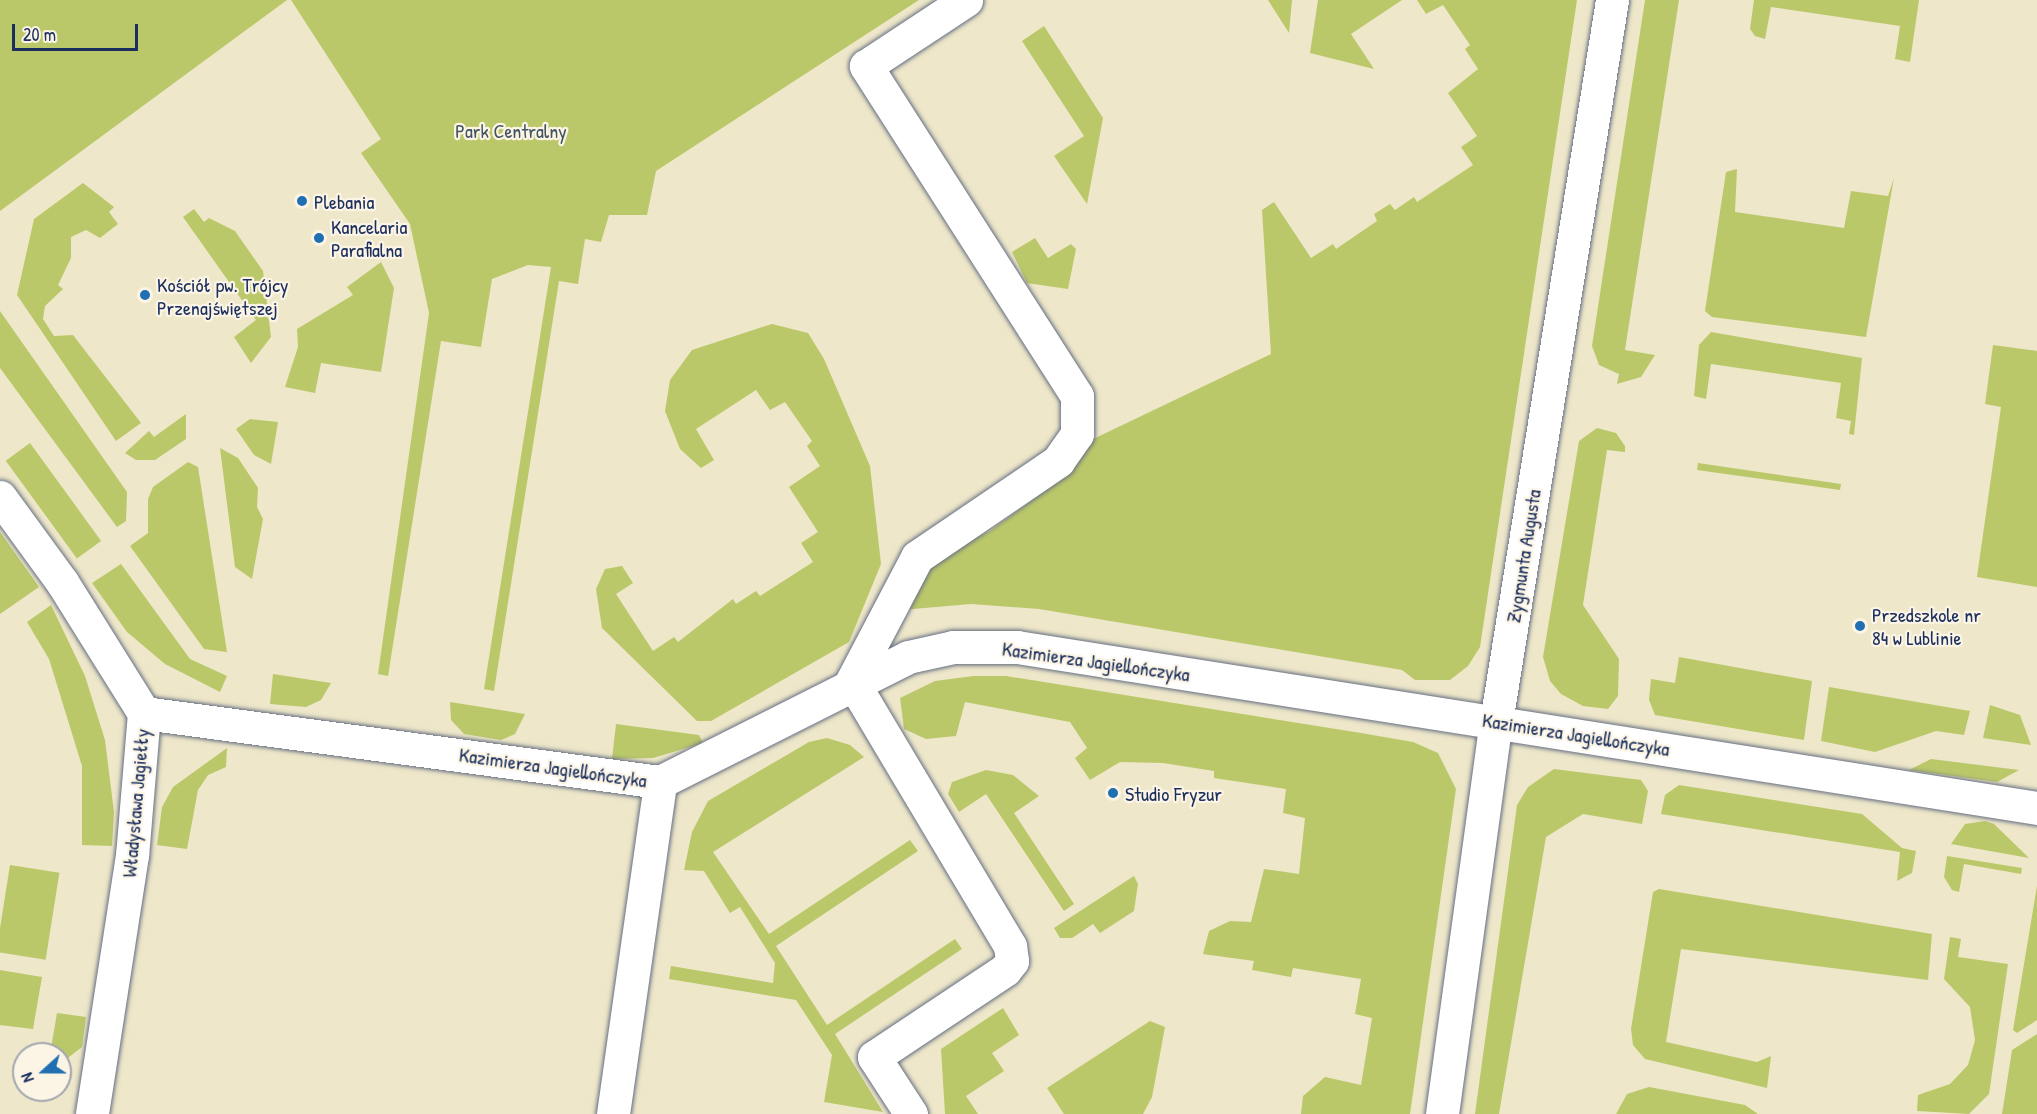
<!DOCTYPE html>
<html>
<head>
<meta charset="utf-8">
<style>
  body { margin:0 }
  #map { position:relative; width:2037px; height:1114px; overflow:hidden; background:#eee7c9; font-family:"Patrick Hand",sans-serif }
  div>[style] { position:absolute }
  .green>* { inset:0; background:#bbc86a; transform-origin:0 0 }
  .roads { filter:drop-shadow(0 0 2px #656f83) drop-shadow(0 0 2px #656f83) }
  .minor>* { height:33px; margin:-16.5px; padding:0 16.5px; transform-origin:16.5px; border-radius:16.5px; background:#fff }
  .dots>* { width:16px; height:16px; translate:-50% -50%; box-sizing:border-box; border:3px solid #fcf5e5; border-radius:50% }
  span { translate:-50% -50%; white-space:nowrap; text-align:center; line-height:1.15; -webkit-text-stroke:4.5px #fcf5e5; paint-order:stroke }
  .park-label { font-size:20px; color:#435561 }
  .poi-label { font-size:20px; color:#1b2f5e }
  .left { translate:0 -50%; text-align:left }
  .street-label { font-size:20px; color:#1b2f5e }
  .north { position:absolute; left:12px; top:1042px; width:60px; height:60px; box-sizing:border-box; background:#fcf5e5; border:2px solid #a2a6af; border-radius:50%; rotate:249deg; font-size:16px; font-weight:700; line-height:24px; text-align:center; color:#1b2f5e }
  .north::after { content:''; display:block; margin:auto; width:21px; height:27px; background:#1f6fb2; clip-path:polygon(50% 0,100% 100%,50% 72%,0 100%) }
  .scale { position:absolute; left:12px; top:24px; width:126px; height:27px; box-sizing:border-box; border:3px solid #1b2f5e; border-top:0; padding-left:8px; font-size:18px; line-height:21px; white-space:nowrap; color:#1b2f5e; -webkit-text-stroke:4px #fcf5e5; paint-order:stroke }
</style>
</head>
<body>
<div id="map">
  <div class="green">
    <i style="clip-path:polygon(0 0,287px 0,0 211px)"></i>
    <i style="clip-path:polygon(291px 0,919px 0,656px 171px,647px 215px,609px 215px,601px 242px,585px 239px,578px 284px,559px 281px,494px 691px,484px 689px,551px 267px,528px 265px,492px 279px,481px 347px,441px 341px,388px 676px,378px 674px,429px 313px,410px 224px,361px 153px,381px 139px)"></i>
    <i style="clip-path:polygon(1268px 0,1292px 0,1289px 33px)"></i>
    <i style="clip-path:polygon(1318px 0,1402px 0,1351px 34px,1374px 69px,1310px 53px)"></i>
    <i style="clip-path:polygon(1417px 0,1577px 0,1480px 647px,1468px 666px,1450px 680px,1415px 680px,1402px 670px,1039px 609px,971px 604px,901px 610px,927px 563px,990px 531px,1071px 472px,1089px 441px,1271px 354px,1262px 210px,1274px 202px,1311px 258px,1333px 244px,1336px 249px,1377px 221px,1374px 214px,1390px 204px,1395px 210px,1414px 197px,1417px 202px,1473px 165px,1461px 147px,1477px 136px,1448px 93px,1478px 69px,1465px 49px,1470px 45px,1443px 5px,1426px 14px)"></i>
    <i style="clip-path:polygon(1645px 0,1679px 0,1625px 350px,1655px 355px,1641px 377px,1617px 384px,1619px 374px,1599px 365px,1592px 346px)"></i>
    <i style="clip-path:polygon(1754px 0,1919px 0,1910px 62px,1895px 59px,1900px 26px,1771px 7px,1765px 39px,1755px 36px,1750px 29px)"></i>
    <i style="clip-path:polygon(1044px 26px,1103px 118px,1087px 204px,1054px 156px,1084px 136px,1022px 41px)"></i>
    <i style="clip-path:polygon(1737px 169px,1735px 212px,1844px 228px,1851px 191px,1888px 196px,1894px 178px,1866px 337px,1712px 317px,1705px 311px,1726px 172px)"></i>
    <i style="clip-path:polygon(83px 183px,114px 207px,109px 212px,118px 224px,100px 238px,86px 230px,71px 237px,71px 258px,58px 285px,63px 289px,45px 306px,43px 319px,54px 336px,73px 335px,141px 423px,116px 441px,17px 295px,34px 219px)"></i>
    <i style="clip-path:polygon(194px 209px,204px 222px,209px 218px,235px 231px,263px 271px,271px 337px,251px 363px,234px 337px,256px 320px,183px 217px)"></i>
    <i style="clip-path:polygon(1035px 238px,1048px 258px,1071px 244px,1076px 249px,1068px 289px,1027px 283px,1012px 252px)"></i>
    <i style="clip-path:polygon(381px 262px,394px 288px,381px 372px,321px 363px,315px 393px,285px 387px,298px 347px,297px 329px,353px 295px,347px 287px)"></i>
    <i style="clip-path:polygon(0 311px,127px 492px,126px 521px,117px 527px,0 368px)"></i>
    <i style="clip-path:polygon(772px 324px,808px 333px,824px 359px,870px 466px,881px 564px,849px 642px,711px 721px,697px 721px,602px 628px,596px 589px,605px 569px,622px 566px,633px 583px,616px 594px,653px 651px,674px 637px,678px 642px,733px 599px,736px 604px,756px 591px,760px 596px,813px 562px,801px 543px,818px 532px,789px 487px,820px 466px,807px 446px,812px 441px,785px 402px,770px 410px,756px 390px,696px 429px,714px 460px,701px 468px,680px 449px,665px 411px,670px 380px,692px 350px)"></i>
    <i style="clip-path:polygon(1711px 332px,1862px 358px,1854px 435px,1849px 434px,1851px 421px,1836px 418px,1841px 383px,1711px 364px,1706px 399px,1694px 396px,1699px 345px)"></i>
    <i style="clip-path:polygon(1993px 345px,2037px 351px,2037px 587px,1977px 577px,2001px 407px,1985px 404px)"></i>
    <i style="clip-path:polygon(186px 414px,186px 439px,155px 460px,136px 460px,125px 453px,149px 431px,154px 437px)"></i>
    <i style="clip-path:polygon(250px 419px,278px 422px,271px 464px,254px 455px,236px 429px)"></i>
    <i style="clip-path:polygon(1597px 428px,1616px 433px,1625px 446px,1625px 452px,1607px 450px,1583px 605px,1619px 659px,1618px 696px,1608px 709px,1583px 706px,1561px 694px,1550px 681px,1543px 657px,1579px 441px)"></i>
    <i style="left:30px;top:443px;width:121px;height:30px;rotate:54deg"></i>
    <i style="clip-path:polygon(220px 448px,238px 458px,258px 488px,257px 507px,263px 519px,252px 579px,235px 567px)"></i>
    <i style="clip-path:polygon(188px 462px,198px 467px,227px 652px,204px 649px,130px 546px,148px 533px,148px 499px,153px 487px)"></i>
    <i style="clip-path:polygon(1698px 463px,1841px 484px,1840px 490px,1697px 470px)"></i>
    <i style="clip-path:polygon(0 532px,39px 587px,0 614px)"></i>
    <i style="clip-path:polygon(121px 564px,190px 659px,227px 676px,220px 692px,165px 664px,127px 632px,92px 583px)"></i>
    <i style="clip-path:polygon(51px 605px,85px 676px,105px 740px,114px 812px,112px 846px,82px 845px,82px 766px,49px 659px,27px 622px)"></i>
    <i style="clip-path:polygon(1679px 657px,1812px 681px,1804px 740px,1655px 715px,1649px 700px,1651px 679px,1675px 683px)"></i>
    <i style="clip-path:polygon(273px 674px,331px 683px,321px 700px,306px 707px,270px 704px)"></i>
    <i style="clip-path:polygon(973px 676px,1006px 676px,1361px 733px,1413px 742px,1438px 753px,1456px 789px,1410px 1114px,1301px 1114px,1303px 1096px,1325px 1077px,1361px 1085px,1372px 1018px,1355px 1014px,1361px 979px,1293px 968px,1291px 977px,1252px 970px,1254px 961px,1203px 954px,1209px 931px,1230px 921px,1251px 922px,1264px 869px,1299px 874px,1305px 818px,1283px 813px,1286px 789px,1214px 778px,1214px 771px,1163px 763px,1120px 762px,1090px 780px,1075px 758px,1087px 748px,1070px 722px,965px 702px,956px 736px,926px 739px,904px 729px,900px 698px,935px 681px)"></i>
    <i style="clip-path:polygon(1829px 687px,1970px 711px,1964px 735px,1936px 731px,1875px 752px,1821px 741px)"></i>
    <i style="clip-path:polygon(450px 702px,525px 714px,515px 734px,501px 740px,464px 734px,451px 720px)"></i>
    <i style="clip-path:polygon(1990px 705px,2020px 715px,2031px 745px,1983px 738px)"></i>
    <i style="clip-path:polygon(616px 724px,699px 735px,703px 743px,653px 758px,612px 759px)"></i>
    <i style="clip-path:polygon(827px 738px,850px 745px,864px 757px,713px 852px,769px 934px,910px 840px,918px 851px,776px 946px,827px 1025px,955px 939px,962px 949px,835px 1034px,883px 1112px,824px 1102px,832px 1055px,796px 1000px,669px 979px,671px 966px,773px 983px,775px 963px,740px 907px,730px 913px,704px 871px,684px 870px,692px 832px,708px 801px,809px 742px)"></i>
    <i style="clip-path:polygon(227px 748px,226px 767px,208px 775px,198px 790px,187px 849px,157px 845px,162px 807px,173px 787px)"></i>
    <i style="clip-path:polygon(1931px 759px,2019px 770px,1997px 782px,1909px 770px)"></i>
    <i style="clip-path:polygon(1554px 769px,1641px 780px,1648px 791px,1642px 824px,1583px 814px,1546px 837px,1499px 1114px,1475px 1114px,1517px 805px,1528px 787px)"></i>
    <i style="clip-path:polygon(986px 770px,1013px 775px,1039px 796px,1014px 813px,1074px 904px,1064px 911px,986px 794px,959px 812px,948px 794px,952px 782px)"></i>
    <i style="clip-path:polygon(1679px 785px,1862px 814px,1902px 848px,1916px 851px,1912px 873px,1897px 881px,1900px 852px,1661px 814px,1665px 795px)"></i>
    <i style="clip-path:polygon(1985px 821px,1994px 824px,2029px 858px,1951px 844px,1965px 824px)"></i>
    <i style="clip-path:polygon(1947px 856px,2022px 868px,2021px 874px,1964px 864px,1959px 892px,1952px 890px,1944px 877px)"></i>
    <i style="left:10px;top:865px;width:50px;height:88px;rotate:9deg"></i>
    <i style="clip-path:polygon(1134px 876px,1138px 884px,1134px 911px,1100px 933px,1093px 924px,1072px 938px,1060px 938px,1054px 928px)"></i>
    <i style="clip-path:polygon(2037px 886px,2037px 1020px,2017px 1033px,2013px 1030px)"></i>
    <i style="clip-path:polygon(1659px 889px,1932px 934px,1928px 980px,1681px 949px,1666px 1042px,1757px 1062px,1771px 1056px,1767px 1088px,1645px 1059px,1633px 1045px,1631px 1029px,1653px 892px)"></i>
    <i style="clip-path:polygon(1950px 937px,1961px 939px,1958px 957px,2008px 964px,1989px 1094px,1969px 1114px,1917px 1111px,1918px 1095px,1950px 1084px,1968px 1065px,1975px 1040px,1970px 1007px,1944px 979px)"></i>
    <i style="clip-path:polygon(0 970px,42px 977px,33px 1029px,0 1025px)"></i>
    <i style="clip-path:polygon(1003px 1008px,1019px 1035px,992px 1053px,1004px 1071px,966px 1096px,978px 1114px,945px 1114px,941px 1049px)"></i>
    <i style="clip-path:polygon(57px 1013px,86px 1017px,82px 1047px,60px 1064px,60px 1054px,50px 1054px)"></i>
    <i style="clip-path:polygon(1150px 1021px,1165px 1027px,1152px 1097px,1143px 1114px,1064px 1114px,1047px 1088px)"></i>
    <i style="clip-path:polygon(2037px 1034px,2037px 1114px,2002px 1114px,2012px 1050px)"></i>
    <i style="clip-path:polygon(1649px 1087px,1745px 1105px,1758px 1114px,1616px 1114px,1627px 1094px)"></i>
  </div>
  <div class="roads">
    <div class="minor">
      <i style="left:0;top:497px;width:105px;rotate:53.9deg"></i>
      <i style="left:62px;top:582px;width:155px;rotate:58deg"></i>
      <i style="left:144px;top:713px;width:143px;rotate:94.8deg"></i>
      <i style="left:132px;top:855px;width:262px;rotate:98.8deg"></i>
      <i style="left:852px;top:681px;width:140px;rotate:-62.3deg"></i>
      <i style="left:917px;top:557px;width:171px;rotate:-34.2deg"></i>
      <i style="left:1058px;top:461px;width:33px;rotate:-55deg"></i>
      <i style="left:1077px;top:434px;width:38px;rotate:-90deg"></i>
      <i style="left:1077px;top:396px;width:392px;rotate:-122.6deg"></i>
      <i style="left:866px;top:66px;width:120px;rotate:-33.4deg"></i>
      <i style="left:852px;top:681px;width:309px;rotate:59.2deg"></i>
      <i style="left:1010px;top:946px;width:15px;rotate:82deg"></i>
      <i style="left:1012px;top:961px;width:11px;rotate:128deg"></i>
      <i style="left:1005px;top:970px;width:157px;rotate:146.4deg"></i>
      <i style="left:874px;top:1057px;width:68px;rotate:57deg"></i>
      <i style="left:144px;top:713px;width:521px;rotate:7.62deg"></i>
      <i style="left:660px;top:782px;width:278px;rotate:-26.7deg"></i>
      <i style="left:908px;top:657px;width:46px;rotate:-12.5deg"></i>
      <i style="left:953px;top:647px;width:64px"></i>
      <i style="left:1017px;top:647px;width:1033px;rotate:8.97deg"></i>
      <i style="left:613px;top:1114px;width:335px;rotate:-81.9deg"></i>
      <i style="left:1442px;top:1114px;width:396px;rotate:-82.2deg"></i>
      <i style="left:1496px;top:722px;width:731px;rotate:-80.87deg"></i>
    </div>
  </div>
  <div class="dots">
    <i style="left:302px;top:201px;background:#1f6fb2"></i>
    <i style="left:319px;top:238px;background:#1f6fb2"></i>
    <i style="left:145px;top:295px;background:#1f6fb2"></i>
    <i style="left:1860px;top:626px;background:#1f6fb2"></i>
    <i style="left:1113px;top:793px;background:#1f6fb2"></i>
  </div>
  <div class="park-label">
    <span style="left:511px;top:130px">Park Centralny</span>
  </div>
  <div class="poi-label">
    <span class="left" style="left:314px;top:201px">Plebania</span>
    <span class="left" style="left:331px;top:238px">Kancelaria<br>Parafialna</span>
    <span class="left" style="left:157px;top:296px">Kościół pw. Trójcy<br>Przenajświętszej</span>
    <span class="left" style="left:1872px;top:626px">Przedszkole nr<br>84 w Lublinie</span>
    <span class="left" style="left:1125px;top:793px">Studio Fryzur</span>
  </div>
  <div class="street-label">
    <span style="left:1523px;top:556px;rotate:-81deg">Zygmunta Augusta</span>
    <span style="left:1096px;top:661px;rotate:8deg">Kazimierza Jagiellończyka</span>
    <span style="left:1576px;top:734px;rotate:9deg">Kazimierza Jagiellończyka</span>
    <span style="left:553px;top:767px;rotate:8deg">Kazimierza Jagiellończyka</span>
    <span style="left:135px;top:803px;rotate:-85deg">Władysława Jagiełły</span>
  </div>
  <div class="north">N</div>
  <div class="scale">20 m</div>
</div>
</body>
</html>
